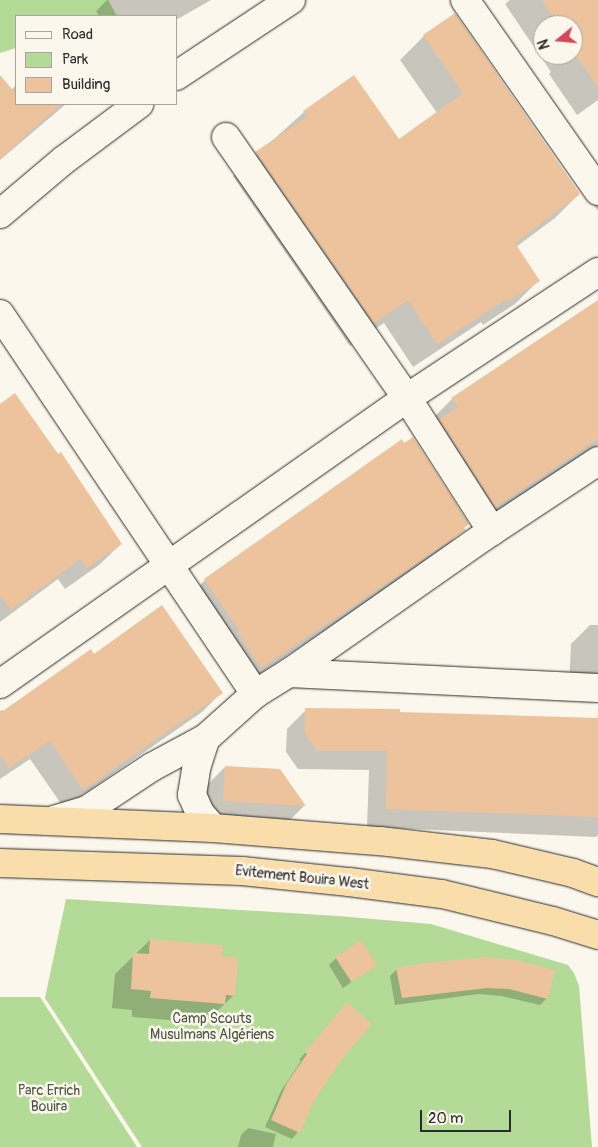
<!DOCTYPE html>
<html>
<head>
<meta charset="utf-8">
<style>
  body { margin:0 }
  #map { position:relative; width:598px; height:1147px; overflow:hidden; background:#fbf7ec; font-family:Pangolin,sans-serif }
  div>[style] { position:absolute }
  .green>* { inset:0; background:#b3da96 }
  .shadow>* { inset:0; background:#0003 }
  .building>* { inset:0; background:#edc39d; transform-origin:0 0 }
  .roads { filter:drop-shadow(0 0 1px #2b2b2b) drop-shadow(0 0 1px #2b2b2b) }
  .street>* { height:28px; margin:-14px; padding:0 14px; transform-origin:14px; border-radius:14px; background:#fbf7ec }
  .highway>* { height:28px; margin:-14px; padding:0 14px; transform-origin:14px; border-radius:14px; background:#f9deab }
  span { translate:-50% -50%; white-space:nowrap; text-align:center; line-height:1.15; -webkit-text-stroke:5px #fbf7ec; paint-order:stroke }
  .street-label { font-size:14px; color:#2b2b2b }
  .park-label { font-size:14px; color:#4d5746 }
  .legend { position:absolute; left:15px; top:15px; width:162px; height:90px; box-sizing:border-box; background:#fbf7ec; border:1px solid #a8a59f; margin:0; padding:6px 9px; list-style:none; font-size:15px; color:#2b2b2b }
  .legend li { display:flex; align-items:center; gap:10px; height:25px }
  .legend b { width:25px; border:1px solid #a8a59f }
  .north { position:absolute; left:533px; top:15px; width:50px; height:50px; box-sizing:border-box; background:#fbf7ec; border:1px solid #a8a59f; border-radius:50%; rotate:253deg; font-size:14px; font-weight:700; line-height:20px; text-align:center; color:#2b2b2b }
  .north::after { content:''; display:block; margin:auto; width:18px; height:22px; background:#d1495b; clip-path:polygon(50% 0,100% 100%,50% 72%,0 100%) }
  .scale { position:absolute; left:420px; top:1110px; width:91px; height:22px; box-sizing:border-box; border:2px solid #2b2b2b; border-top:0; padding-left:6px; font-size:15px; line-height:18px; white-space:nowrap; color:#2b2b2b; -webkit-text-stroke:4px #fbf7ec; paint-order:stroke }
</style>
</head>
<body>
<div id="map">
  <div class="green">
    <i style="clip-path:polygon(0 0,108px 0,117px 16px,16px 16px,16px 48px,0 53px)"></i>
    <i style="clip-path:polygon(66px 899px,338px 916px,431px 924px,568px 965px,574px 973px,579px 986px,592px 1147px,142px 1147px,45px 998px)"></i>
    <i style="clip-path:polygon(0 997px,40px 997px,137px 1147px,0 1147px)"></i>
  </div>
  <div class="shadow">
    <i style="clip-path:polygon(107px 0,211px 0,176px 20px,176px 16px,99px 16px,96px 11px)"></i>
    <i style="clip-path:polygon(evenodd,510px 0,594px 0,598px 19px,598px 100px,577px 115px,549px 74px,551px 72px,505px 4px,510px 0,543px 25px,573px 25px,573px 55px,543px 55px,543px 25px)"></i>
    <i style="clip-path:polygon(455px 15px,579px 194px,555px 218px,516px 247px,538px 281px,515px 304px,483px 325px,481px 322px,413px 367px,384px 323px,350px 346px,233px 176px,304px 112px,398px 141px,437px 113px,400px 60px,424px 36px)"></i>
    <i style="clip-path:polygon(0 77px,11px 90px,16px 85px,16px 104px,66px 104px,0 160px)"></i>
    <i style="clip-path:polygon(598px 171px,598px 211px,582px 187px)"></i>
    <i style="clip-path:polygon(598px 302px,598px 445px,474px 527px,431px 420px,452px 399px)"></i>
    <i style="clip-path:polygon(0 405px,121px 544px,99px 565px,65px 589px,58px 579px,0 622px)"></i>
    <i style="clip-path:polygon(463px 528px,445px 549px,242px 686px,186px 599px,205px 580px)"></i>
    <i style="clip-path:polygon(590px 625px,598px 625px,598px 683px,569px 687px,571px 644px)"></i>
    <i style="clip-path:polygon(221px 693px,202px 712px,64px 808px,30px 759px,0 779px,0 711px,3px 710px,4px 712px)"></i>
    <i style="clip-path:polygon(306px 710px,598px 719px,598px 835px,596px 837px,367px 827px,369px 770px,298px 769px,286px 752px,287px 729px)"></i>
    <i style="clip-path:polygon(225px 767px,304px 806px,286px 824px,204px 819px,206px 786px)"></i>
    <i style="clip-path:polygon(150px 940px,220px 958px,234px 995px,205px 1023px,132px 1017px,132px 1010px,112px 1008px,115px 974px)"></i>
    <i style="clip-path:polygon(336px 958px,375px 965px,343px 988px,329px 965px)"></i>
    <i style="clip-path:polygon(424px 964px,547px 998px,540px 1005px,501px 996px,479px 994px,395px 1005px,390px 976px,397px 969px)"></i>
    <i style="clip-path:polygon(341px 1011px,340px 1059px,312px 1103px,298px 1132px,292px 1139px,265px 1127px,281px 1091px,301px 1061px,299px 1060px)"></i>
    <i style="clip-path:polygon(248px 1128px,276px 1134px,273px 1147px,238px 1147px,241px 1135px)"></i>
  </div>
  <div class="building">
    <i style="clip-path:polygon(542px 0,598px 0,598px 87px,573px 51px,573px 25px,559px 25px)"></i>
    <i style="clip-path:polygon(455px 13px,580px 194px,515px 243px,540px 281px,507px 302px,505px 300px,437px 344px,408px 300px,374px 323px,255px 152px,307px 117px,303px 111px,354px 75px,399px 139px,463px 93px,423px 35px)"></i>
    <i style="clip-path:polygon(0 75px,16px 94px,16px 104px,61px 104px,0 159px)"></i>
    <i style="clip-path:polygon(598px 300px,598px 439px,495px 507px,439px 420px,458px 407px,451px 398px)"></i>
    <i style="clip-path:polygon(15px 393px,58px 454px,61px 452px,122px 544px,87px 568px,80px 559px,11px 610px,0 595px,0 404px)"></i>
    <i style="clip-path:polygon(413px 437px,469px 524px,464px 528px,466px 530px,261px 668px,237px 631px,239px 630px,204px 579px,402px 439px,404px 443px)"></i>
    <i style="clip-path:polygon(162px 605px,223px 693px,83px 790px,50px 741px,9px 768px,0 755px,0 713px,91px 649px,94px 654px)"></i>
    <i style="clip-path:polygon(305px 708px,400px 709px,400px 712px,598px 718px,598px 817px,386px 809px,387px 751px,317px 751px,305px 733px)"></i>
    <i style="clip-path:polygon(225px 766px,280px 769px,306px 806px,223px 801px)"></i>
    <i style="clip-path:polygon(150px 939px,223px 945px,222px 956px,238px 958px,235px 996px,226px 995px,225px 1004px,150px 998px,151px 991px,131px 989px,133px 953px,149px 954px)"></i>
    <i style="left:361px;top:940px;width:30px;height:31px;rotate:57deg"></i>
    <i style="clip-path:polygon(486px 957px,516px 960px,555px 970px,548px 999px,509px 989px,487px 988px,402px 998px,396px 968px,424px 963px)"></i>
    <i style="clip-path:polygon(347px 1002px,372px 1024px,341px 1060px,313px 1103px,300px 1133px,271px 1120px,287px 1083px,307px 1054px,305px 1052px)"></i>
  </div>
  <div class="roads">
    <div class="street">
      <i style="left:465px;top:0;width:233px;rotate:55.1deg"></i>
      <i style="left:176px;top:76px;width:138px;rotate:-33.5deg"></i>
      <i style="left:226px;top:137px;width:318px;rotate:55.3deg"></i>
      <i style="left:407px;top:398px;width:158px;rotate:57.4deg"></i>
      <i style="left:0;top:214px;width:84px;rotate:-40.2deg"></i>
      <i style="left:64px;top:160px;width:94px;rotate:-36.7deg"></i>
      <i style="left:0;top:314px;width:458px;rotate:56.1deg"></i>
      <i style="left:255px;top:694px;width:40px;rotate:-32deg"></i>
      <i style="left:289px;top:673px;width:248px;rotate:-35deg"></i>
      <i style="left:492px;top:531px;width:127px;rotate:-33.4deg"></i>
      <i style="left:289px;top:673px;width:309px;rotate:2.8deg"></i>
      <i style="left:0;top:684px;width:497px;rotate:-35.1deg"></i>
      <i style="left:407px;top:398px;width:229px;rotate:-33.4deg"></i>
      <i style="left:54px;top:820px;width:34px;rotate:-17deg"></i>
      <i style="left:87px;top:810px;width:78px;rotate:-33.5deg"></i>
      <i style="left:152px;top:767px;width:61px;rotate:-28.2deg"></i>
      <i style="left:213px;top:828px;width:20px;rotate:-131deg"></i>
      <i style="left:200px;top:813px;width:20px;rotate:-114deg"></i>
      <i style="left:192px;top:795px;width:30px;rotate:-81deg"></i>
      <i style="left:197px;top:765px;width:28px;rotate:-72deg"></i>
      <i style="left:206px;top:738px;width:66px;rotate:-41.9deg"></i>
    </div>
    <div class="highway">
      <i style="left:0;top:819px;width:213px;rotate:2.4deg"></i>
      <i style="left:213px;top:828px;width:168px;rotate:4.5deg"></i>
      <i style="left:380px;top:841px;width:113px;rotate:6.6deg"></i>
      <i style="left:492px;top:854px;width:83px;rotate:13.2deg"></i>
      <i style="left:573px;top:873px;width:27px;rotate:20deg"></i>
      <i style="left:0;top:863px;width:242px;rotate:1.9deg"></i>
      <i style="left:242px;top:871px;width:108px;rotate:5.9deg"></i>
      <i style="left:349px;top:882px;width:94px;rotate:7.4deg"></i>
      <i style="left:442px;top:894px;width:114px;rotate:13.7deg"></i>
      <i style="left:553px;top:921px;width:47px;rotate:17.3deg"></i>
    </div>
  </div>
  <div class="street-label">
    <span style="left:302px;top:878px;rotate:6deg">Evitement Bouira West</span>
  </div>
  <div class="park-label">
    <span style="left:212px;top:1027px">Camp Scouts<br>Musulmans Algériens</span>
    <span style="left:49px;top:1099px">Parc Errich<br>Bouira</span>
  </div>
  <ul class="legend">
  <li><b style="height:6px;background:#fbf7ec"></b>Road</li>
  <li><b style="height:14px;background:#b3da96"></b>Park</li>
  <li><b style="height:14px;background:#edc39d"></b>Building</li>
  </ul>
  <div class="north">N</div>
  <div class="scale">20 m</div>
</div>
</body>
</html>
